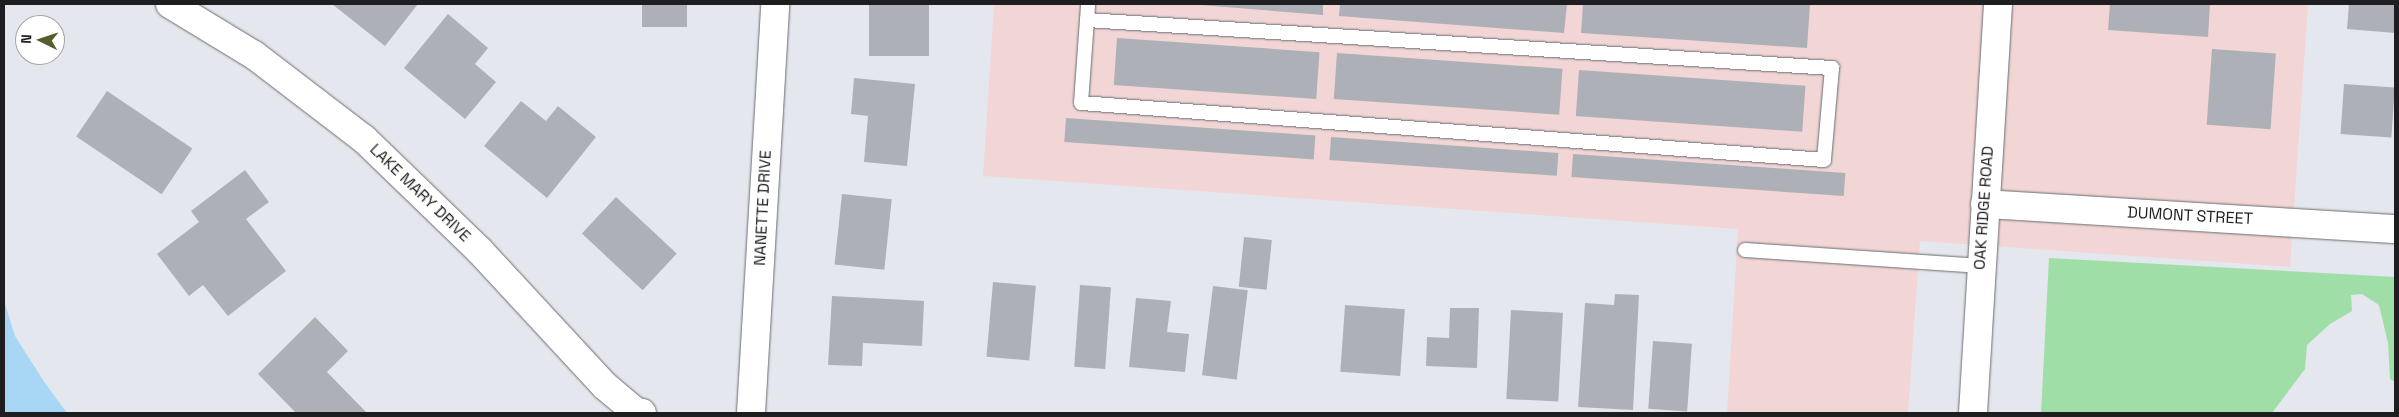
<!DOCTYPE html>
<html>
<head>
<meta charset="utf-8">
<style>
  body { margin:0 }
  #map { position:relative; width:2399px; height:417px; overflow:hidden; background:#e5e7ee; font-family:"Space Grotesk",sans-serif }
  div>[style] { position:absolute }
  .industrial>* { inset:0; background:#f1d6d5 }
  .green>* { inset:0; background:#9fdfa7 }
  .water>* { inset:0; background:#a7d7f5 }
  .building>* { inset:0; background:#aeb0b7; transform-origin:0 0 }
  .roads { filter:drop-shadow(0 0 1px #6a6c72) drop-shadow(0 0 1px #6a6c72) }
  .service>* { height:14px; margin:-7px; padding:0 7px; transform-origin:7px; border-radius:7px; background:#fff }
  .minor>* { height:28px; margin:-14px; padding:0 14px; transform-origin:14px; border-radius:14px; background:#fff }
  .secondary>* { height:28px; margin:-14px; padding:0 14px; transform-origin:14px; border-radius:14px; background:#fff }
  span { translate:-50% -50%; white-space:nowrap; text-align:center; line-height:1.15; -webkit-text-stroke:4.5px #fff; paint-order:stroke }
  .street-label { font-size:16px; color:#1e1e21 }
  .frame { position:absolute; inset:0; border:5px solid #1e1e21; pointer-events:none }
  .north { position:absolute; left:15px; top:15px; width:50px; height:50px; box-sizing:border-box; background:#fff; border:1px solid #a5a5a6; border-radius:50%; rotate:274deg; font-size:14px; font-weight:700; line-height:20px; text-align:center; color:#1e1e21 }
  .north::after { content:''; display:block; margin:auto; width:18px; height:22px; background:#565c2a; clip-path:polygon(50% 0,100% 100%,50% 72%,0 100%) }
</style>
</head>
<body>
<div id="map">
  <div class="industrial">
    <i style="clip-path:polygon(994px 4px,2308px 4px,2290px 267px,1920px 241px,1908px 413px,1727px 413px,1738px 229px,983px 176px)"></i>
  </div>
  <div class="green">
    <i style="clip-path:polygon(2049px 258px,2395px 277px,2395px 382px,2390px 379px,2388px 343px,2379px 305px,2362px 294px,2351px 295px,2352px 311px,2330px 324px,2307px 345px,2305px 369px,2272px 413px,2041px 413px)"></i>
  </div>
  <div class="water">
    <i style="clip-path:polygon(4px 301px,15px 336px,45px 383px,67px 413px,4px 413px)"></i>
  </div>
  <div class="building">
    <i style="clip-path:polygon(332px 4px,418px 4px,385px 46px)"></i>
    <i style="left:642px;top:4px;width:45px;height:23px"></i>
    <i style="left:869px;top:4px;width:60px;height:52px"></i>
    <i style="clip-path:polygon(1188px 4px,1323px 4px,1323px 15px)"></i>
    <i style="clip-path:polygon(1340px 4px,1567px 4px,1564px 33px,1339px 16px)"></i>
    <i style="clip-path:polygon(1583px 4px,1810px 4px,1807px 48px,1581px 33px)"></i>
    <i style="clip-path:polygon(2110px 4px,2210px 4px,2208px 37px,2108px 30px)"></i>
    <i style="clip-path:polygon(2349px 4px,2395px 4px,2395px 33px,2347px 29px)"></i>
    <i style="clip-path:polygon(448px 14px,488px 48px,475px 64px,496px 82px,465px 119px,404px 68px)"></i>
    <i style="left:1117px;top:38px;width:203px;height:47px;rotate:4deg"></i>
    <i style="left:2212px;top:49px;width:64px;height:76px;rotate:4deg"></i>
    <i style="left:1337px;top:53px;width:226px;height:46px;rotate:4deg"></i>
    <i style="left:1579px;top:70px;width:227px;height:46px;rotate:4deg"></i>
    <i style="clip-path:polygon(854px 78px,915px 84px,907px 166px,864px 162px,868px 116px,851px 114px)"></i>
    <i style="left:2344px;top:84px;width:51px;height:50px;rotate:4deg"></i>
    <i style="left:107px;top:91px;width:103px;height:55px;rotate:34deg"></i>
    <i style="clip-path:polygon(521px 101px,546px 121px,558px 106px,596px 137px,547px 198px,484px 146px)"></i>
    <i style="left:1066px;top:118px;width:250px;height:24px;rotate:4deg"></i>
    <i style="left:1331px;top:137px;width:228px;height:23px;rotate:4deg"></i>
    <i style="left:1573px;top:154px;width:273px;height:23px;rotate:4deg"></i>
    <i style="clip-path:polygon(245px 170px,269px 202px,246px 219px,286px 271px,228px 316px,203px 285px,189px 296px,157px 254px,199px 222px,191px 211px)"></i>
    <i style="left:842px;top:194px;width:50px;height:71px;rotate:6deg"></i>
    <i style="left:616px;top:197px;width:83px;height:50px;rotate:43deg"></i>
    <i style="left:1244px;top:237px;width:28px;height:50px;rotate:6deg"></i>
    <i style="left:993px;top:282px;width:43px;height:75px;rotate:5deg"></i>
    <i style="left:1080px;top:285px;width:31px;height:82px;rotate:4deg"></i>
    <i style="left:1213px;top:286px;width:35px;height:90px;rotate:7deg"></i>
    <i style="clip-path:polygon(1615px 294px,1639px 295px,1633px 410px,1578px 407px,1585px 303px,1614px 305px)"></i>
    <i style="clip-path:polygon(832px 296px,924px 301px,922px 346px,863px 343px,862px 366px,828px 365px)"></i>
    <i style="clip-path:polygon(1136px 298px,1171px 301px,1167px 332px,1189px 334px,1185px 372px,1129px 367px)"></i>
    <i style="left:1345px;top:305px;width:60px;height:67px;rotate:4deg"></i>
    <i style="clip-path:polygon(1450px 308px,1479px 308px,1477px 368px,1426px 366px,1427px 337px,1449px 338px)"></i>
    <i style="left:1511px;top:310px;width:52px;height:89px;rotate:3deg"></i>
    <i style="clip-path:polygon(315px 317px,348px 351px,327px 372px,367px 413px,296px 413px,258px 374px)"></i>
    <i style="left:1653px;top:341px;width:39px;height:68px;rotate:4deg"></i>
  </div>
  <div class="roads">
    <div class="service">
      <i style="left:1087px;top:20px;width:747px;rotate:3.69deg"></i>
      <i style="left:1832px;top:68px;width:92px;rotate:95deg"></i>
      <i style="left:1824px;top:160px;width:745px;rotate:-175.61deg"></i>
      <i style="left:1081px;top:103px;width:83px;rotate:-85.9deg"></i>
      <i style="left:1087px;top:20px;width:16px;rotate:-86deg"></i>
      <i style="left:1745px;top:250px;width:237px;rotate:3.9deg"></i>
    </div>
    <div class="minor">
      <i style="left:170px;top:4px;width:98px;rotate:31.3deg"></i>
      <i style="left:254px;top:55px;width:138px;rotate:37.4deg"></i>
      <i style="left:364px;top:139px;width:160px;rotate:44deg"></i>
      <i style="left:479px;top:250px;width:185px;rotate:47.2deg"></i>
      <i style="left:605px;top:386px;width:40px;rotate:40deg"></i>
      <i style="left:636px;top:412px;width:6px;rotate:9deg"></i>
      <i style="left:1985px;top:204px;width:411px;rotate:3.5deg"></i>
      <i style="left:751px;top:413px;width:410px;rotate:-86.6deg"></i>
    </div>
    <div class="secondary">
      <i style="left:1973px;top:413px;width:410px;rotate:-86.5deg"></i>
    </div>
  </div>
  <div class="street-label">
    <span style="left:420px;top:193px;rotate:44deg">LAKE MARY DRIVE</span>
    <span style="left:763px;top:208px;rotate:-87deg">NANETTE DRIVE</span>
    <span style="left:1984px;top:208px;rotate:-86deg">OAK RIDGE ROAD</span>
    <span style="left:2190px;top:216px;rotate:3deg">DUMONT STREET</span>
  </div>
  <div class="frame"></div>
  <div class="north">N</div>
</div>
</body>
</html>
